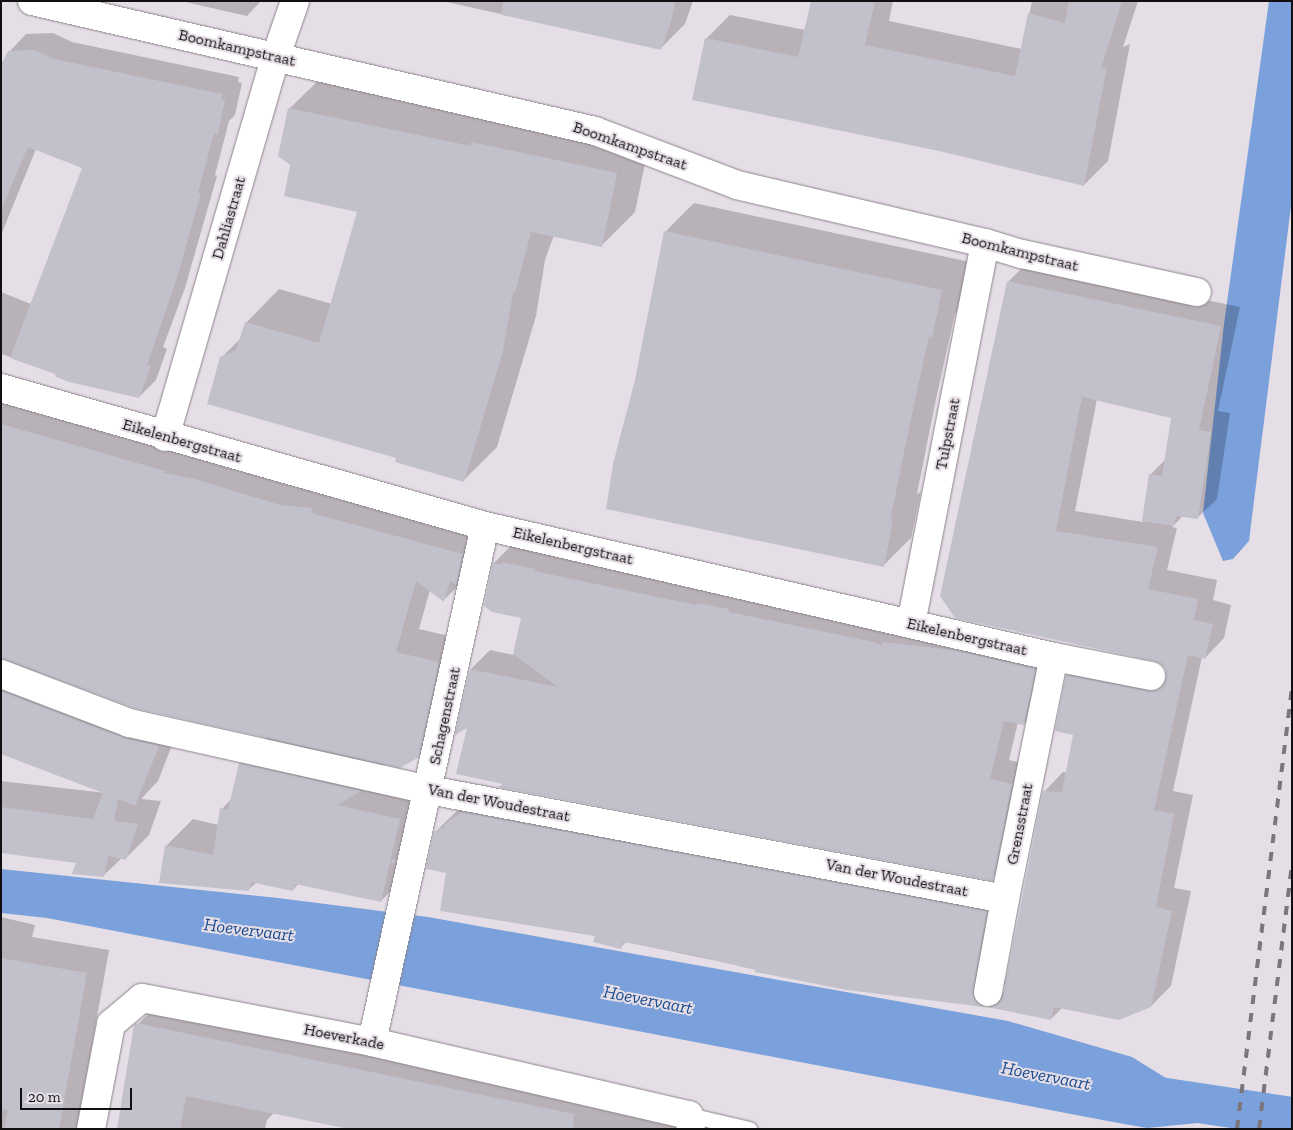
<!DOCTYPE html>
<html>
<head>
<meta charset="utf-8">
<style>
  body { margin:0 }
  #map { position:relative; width:1293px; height:1130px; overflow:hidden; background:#e6dee6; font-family:"Zilla Slab",serif }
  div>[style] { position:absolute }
  .water>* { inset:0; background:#7aa1db }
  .shadow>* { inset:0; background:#0003 }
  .canal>* { height:40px; margin:-20px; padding:0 20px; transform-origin:20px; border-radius:20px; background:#7aa1db }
  .building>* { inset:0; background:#c2c1cb }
  .roads { filter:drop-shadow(0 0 1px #8b848c) drop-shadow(0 0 1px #8b848c) }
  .lane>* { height:15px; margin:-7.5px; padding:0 7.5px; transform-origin:7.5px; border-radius:7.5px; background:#fff }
  .street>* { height:28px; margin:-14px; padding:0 14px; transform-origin:14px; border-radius:14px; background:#fff }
  .rail>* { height:4px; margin-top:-2px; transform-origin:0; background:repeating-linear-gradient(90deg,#7b767b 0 9px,transparent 0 18px) }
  span { translate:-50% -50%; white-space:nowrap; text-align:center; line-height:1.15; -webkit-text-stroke:4px #e6dee6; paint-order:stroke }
  .street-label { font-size:16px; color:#110f12 }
  .water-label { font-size:18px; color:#1a4c91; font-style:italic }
  .frame { position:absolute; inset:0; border:2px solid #110f12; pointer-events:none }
  .scale { position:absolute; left:20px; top:1088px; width:112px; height:22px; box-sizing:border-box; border:2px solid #110f12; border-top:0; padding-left:6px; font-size:15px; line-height:18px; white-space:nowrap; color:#110f12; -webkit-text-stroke:4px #e6dee6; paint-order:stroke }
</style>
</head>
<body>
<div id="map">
  <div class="water">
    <i style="clip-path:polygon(1269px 1px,1292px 1px,1292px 198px,1249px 541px,1233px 559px,1223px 561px,1203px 513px,1224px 324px)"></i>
    <i style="clip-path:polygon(1px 869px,278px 898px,428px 917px,1008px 1021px,1132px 1057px,1166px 1078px,1201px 1095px,1198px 1123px,1147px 1128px,1113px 1122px,47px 918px,1px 913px)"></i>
  </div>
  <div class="shadow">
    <i style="clip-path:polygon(181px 1px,261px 1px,247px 16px)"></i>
    <i style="clip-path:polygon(442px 1px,693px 1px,685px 24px,660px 49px)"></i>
    <i style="clip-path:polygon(812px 1px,893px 1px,889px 21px,1022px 49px,1032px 1px,1138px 1px,1123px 47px,1130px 44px,1108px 161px,1084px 185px,706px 39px,730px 15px,805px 30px)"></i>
    <i style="clip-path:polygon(53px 33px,72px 42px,239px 77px,238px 82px,242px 83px,235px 115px,229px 121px,215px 175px,217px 176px,185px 288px,163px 347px,167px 349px,156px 380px,139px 397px,1px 354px,1px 292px,31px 304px,84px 168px,36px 149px,1px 235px,1px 70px,9px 52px,26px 34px)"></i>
    <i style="clip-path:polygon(323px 76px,650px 139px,635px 212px,602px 245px,554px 235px,545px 260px,536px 316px,497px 447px,464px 480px,398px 457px,222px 357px,241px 338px,246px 323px,279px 289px,332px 304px,359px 211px,291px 164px,289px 109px)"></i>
    <i style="clip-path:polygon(694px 203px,970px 262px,960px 309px,955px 314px,936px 399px,917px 494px,921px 492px,911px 538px,883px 566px,636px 380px,666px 231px)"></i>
    <i style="clip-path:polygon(evenodd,1027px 263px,1240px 307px,1218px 411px,1230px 413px,1217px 499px,1197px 518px,1183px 516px,1172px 527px,1177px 528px,1167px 570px,1217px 580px,1213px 600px,1231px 605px,1224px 638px,1205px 658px,1202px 657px,1173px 791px,1193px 795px,1174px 888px,1191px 891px,1171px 986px,1151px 1006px,1062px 1008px,1051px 1019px,989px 1007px,1006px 990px,1044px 792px,1063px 772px,1067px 772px,1074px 734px,1067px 676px,1087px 656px,1167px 672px,1162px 664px,1154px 659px,955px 617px,1008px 282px,1027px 263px,1097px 399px,1172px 417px,1165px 460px,1150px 475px,1143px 522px,1075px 511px,1097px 399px)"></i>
    <i style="clip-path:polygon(1px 394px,486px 530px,467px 577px,444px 600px,430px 590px,419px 629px,462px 639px,442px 732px,418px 756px,387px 763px,370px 780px,425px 793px,407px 875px,381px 901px,299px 883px,293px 890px,257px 882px,248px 890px,160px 882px,167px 845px,193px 819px,219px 825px,222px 809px,232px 798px,240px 764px,267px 737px,19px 666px,147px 715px,181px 722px,158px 781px,141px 799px,161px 801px,149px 835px,126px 858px,122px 858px,103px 876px,78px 862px,1px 852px,1px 781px,106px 793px,1px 753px)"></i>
    <i style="clip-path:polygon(513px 544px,1054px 650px,1043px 704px,1024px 724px,1018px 722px,1009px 760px,1031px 765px,1011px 860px,992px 879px,505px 783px,468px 725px,471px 669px,490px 650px,514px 655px,522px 617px,494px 563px)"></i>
    <i style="clip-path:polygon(460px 808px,1010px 888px,997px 973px,1007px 982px,983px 1005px,847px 988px,626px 942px,621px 947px,447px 872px,435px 832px)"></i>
    <i style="clip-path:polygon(1px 917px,35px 925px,32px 937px,109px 950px,77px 1129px,1px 1129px)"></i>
    <i style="clip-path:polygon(156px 1006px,681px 1116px,682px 1129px,356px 1129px,275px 1112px,267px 1120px,265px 1129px,118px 1129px,138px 1024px)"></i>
  </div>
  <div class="canal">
    <i style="left:1146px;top:1095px;width:148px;rotate:8.6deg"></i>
  </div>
  <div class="building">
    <i style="clip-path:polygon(503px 1px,675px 1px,671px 22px,661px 50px,502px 15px)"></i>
    <i style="clip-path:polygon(811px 1px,875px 1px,865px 45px,1015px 76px,1028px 13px,1065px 23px,1069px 1px,1122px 1px,1101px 69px,1107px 67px,1084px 186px,939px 151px,692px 100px,705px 38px,798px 57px)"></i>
    <i style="clip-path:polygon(35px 50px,54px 59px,222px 94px,221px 99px,225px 100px,218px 134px,214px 133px,198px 193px,201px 193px,177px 278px,147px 365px,151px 366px,139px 398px,69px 382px,56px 377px,55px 374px,10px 358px,82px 168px,28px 147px,1px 210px,1px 65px,8px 51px)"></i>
    <i style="clip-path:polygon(288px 108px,471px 146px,471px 142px,617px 173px,602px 247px,531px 232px,515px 293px,513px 292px,503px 351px,464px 482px,395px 462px,396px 458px,207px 404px,220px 357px,236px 350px,245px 322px,319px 343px,357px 212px,284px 196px,290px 165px,278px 156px)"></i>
    <i style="clip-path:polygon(664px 231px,942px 290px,932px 339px,929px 336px,909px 428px,890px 521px,893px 519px,884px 567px,606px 509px,613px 464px,635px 380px)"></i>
    <i style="clip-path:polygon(1007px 281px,1221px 326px,1199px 430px,1211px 432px,1198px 519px,1176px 516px,1174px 526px,1142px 521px,1149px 474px,1162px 476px,1171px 418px,1082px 397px,1056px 531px,1158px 547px,1148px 589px,1198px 599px,1194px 620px,1213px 624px,1205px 659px,1188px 655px,1154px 810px,1174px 814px,1156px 907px,1172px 911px,1151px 1007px,1119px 1020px,1054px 1007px,1051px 1020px,987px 1007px,1000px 1002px,1003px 995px,1043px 791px,1062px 792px,1073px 735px,1055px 731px,1066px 675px,1148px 691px,1156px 691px,1162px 687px,1166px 679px,1166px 670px,1162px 665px,1154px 661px,955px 618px,940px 596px)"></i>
    <i style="clip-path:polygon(1px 424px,165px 471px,164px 473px,195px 479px,280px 505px,312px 508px,311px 513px,463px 554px,456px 585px,450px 581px,444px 602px,416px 581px,396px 652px,439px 662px,419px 757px,400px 768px,134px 708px,1px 659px)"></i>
    <i style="clip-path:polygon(493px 562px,501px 565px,502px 562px,535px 569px,534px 571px,696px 605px,697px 603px,729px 609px,729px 612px,874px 642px,882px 646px,883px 642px,953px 650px,1036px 669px,1024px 725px,1004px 721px,990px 779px,1012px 784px,993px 881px,498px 787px,503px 784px,456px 774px,467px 728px,455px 735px,470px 669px,558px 687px,513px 654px,521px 618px,492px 612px,484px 606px)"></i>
    <i style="clip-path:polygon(1px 691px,124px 738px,159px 746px,135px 806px,118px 799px,114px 821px,138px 824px,126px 860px,108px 856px,104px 877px,72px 874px,76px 863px,1px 853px,1px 807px,93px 819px,103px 793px,1px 754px)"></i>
    <i style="clip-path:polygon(239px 763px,361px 791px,337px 805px,400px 819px,390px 862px,396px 858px,395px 863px,390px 862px,381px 902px,295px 884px,293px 891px,251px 882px,249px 891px,159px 883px,165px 845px,213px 855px,220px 808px,228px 810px)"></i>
    <i style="clip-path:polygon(462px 812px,987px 911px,973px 990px,974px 998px,984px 1007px,847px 990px,755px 972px,755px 970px,689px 954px,623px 942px,621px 949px,593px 942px,595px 936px,440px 911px,446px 873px,426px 869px,434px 832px,440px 828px,444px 829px,445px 824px)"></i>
    <i style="clip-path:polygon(1px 958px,87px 973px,59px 1129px,4px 1129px,8px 1110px,1px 1109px)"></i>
    <i style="clip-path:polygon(136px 1023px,574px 1114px,573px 1129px,349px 1129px,186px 1096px,180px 1129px,117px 1129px,134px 1025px)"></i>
  </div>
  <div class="roads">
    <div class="lane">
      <i style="left:689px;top:1115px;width:62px;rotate:13.1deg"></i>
    </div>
    <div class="street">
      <i style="left:32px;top:1px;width:578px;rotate:13deg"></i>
      <i style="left:595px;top:131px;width:152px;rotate:20.8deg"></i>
      <i style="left:737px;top:185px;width:255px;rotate:13.2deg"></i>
      <i style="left:985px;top:243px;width:39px;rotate:17deg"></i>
      <i style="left:1022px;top:254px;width:179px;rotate:12.3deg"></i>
      <i style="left:1px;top:388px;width:503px;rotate:15.91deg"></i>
      <i style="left:485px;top:526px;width:584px;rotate:12.97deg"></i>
      <i style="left:1054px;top:657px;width:99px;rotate:11.1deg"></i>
      <i style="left:165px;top:437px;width:397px;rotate:-73.8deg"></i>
      <i style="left:276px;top:56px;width:58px;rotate:-70.9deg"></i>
      <i style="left:911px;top:624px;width:388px;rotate:-79deg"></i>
      <i style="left:1px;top:674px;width:137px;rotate:20.9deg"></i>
      <i style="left:129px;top:723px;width:307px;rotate:12.6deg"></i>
      <i style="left:429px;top:790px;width:586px;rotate:10.72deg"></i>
      <i style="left:988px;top:992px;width:95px;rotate:-79.6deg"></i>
      <i style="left:1005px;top:899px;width:247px;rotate:-78.6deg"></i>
      <i style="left:372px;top:1042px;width:528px;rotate:-77.65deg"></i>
      <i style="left:91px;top:1129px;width:107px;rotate:-79.2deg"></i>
      <i style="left:111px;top:1024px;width:40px;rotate:-40deg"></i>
      <i style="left:142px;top:998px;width:234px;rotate:10.8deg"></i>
      <i style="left:372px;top:1042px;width:325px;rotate:13deg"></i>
      <i style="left:689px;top:1115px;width:14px;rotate:82deg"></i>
    </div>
  </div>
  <div class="rail">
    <i style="left:1237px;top:1129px;width:442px;rotate:-82.9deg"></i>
    <i style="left:1259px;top:1129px;width:268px;rotate:-82.9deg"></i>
  </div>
  <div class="street-label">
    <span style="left:237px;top:48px;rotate:13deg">Boomkampstraat</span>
    <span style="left:630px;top:146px;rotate:19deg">Boomkampstraat</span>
    <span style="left:229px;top:218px;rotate:-74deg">Dahliastraat</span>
    <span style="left:1020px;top:252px;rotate:14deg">Boomkampstraat</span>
    <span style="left:948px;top:434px;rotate:-79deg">Tulpstraat</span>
    <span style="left:182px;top:441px;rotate:16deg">Eikelenbergstraat</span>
    <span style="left:573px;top:546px;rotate:13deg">Eikelenbergstraat</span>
    <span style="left:967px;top:637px;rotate:13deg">Eikelenbergstraat</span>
    <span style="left:445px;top:716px;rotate:-78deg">Schagenstraat</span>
    <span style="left:499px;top:803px;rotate:11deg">Van der Woudestraat</span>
    <span style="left:1020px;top:824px;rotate:-79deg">Grensstraat</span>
    <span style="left:897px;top:878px;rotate:11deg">Van der Woudestraat</span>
    <span style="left:344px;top:1037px;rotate:11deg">Hoeverkade</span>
  </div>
  <div class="water-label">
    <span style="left:249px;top:930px;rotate:7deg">Hoevervaart</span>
    <span style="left:648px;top:1000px;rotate:11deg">Hoevervaart</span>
    <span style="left:1046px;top:1076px;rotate:11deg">Hoevervaart</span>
  </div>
  <div class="frame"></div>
  <div class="scale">20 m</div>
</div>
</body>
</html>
